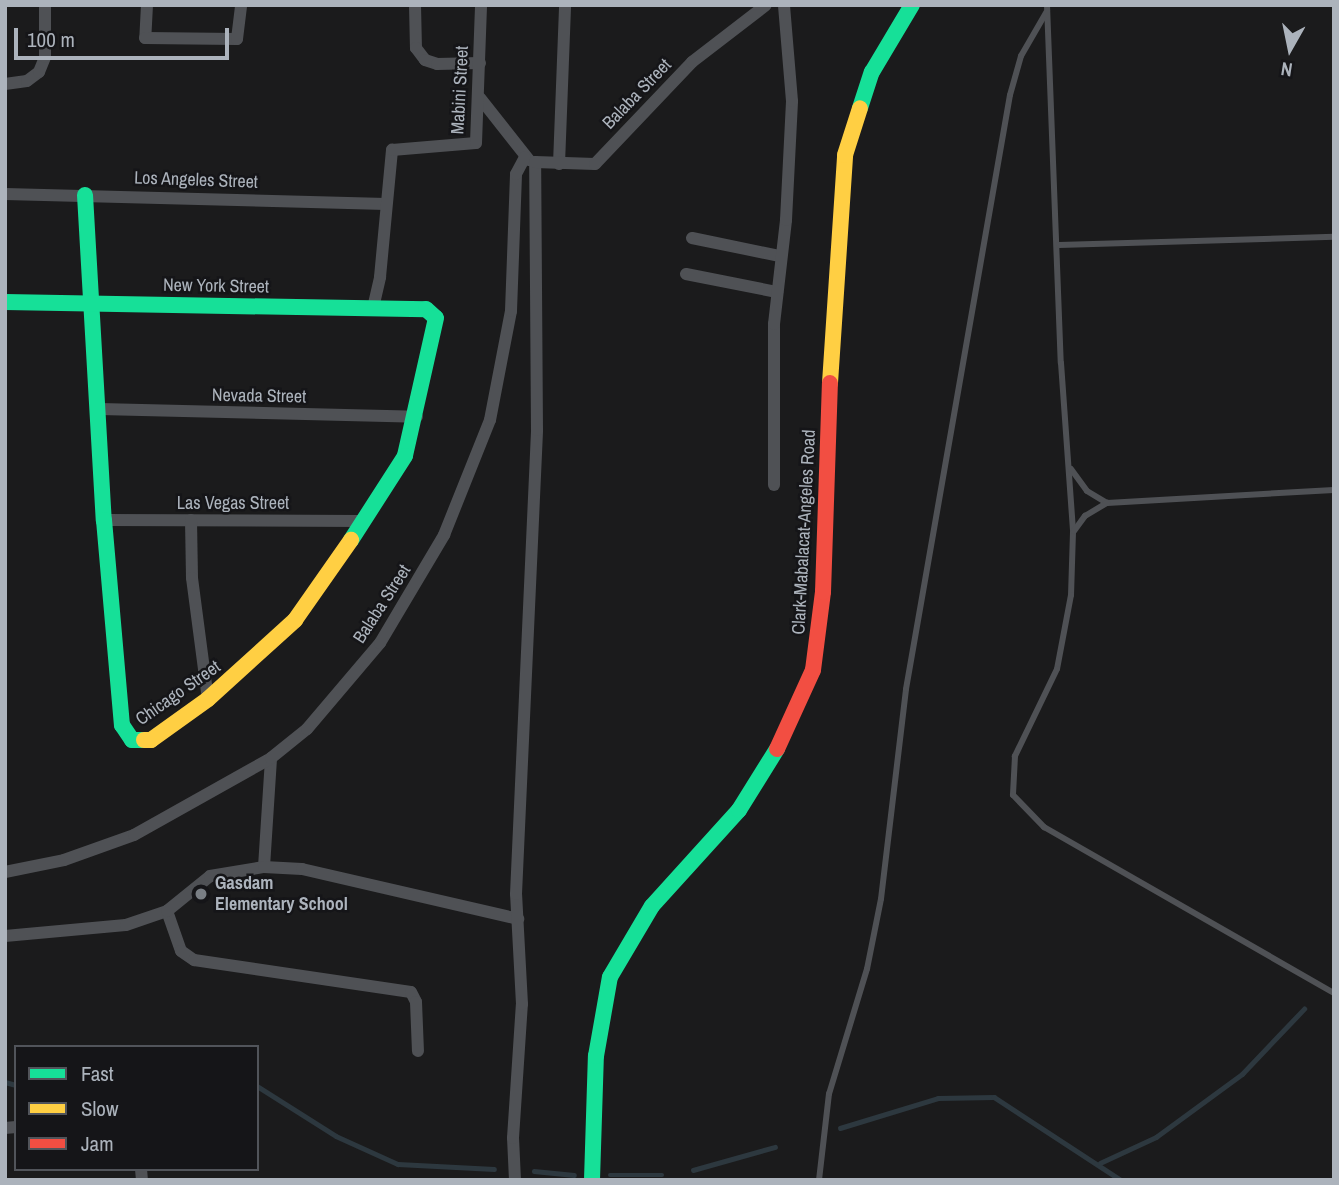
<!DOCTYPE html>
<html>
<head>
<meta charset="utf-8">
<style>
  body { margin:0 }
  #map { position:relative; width:1339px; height:1185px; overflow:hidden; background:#1b1b1c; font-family:"Archivo Narrow",sans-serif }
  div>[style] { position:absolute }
  .stream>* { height:4.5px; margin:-2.25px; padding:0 2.25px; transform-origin:2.25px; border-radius:2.25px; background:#2d383f }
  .lane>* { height:6px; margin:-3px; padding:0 3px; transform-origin:3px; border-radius:3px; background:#4f5155 }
  .street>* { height:12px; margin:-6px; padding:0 6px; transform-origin:6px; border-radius:6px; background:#4f5155 }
  .fast>* { height:16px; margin:-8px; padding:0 8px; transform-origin:8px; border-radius:8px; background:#16e098 }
  .slow>* { height:16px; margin:-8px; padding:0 8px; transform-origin:8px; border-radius:8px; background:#ffcf43 }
  .jam>* { height:16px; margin:-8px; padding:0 8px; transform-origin:8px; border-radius:8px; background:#f24e42 }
  .dots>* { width:19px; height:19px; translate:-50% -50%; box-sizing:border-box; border:4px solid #151518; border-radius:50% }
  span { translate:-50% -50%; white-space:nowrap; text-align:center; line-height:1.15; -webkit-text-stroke:5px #151518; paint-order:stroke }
  .street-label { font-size:18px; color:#acb3bc }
  .poi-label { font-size:18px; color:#acb3bc; font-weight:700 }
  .left { translate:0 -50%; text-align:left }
  .frame { position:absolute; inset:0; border:7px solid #acb3bc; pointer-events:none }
  .legend { position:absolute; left:14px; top:1045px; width:245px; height:126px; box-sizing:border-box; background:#151518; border:2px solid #51545a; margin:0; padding:9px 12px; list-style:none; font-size:21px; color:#acb3bc }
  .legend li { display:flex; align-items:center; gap:14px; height:35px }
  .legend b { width:35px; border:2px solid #51545a }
  .north { position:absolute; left:1255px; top:14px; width:70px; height:70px; -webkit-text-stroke:5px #151518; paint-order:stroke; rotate:189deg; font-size:19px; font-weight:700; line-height:28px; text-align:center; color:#acb3bc }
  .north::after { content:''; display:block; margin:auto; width:24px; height:32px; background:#acb3bc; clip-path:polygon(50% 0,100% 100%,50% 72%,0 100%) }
  .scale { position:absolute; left:14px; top:28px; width:215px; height:32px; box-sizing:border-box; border:4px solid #acb3bc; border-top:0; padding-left:9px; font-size:21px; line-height:24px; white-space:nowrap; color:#acb3bc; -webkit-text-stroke:5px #151518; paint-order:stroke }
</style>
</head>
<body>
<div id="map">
  <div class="stream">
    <i style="left:5px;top:1082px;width:11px;rotate:15deg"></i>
    <i style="left:257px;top:1086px;width:93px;rotate:32.3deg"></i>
    <i style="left:336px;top:1136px;width:68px;rotate:24.3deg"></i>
    <i style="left:398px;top:1164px;width:96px;rotate:3deg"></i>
    <i style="left:840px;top:1128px;width:102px;rotate:-17deg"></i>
    <i style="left:938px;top:1098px;width:56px;rotate:-1deg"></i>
    <i style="left:994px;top:1097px;width:152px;rotate:33.2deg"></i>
    <i style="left:1100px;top:1163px;width:62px;rotate:-24.9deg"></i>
    <i style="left:1156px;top:1137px;width:107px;rotate:-36.2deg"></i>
    <i style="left:1242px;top:1074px;width:90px;rotate:-46.4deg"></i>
    <i style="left:693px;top:1170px;width:85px;rotate:-15.7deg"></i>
    <i style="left:534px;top:1171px;width:40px;rotate:5.7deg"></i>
    <i style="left:610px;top:1175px;width:52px"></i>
  </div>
  <div class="lane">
    <i style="left:1047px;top:5px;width:358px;rotate:87.8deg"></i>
    <i style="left:1061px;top:363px;width:169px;rotate:85.9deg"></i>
    <i style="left:1073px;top:532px;width:63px;rotate:91.8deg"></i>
    <i style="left:1071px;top:595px;width:75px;rotate:100.7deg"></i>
    <i style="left:1057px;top:669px;width:97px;rotate:115.8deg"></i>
    <i style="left:1015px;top:756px;width:39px;rotate:93deg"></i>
    <i style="left:1013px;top:795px;width:45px;rotate:45.9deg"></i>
    <i style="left:1044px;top:827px;width:334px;rotate:29.8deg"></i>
    <i style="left:1059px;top:245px;width:275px;rotate:-1.7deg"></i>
    <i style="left:1071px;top:469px;width:27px;rotate:54deg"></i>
    <i style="left:1087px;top:491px;width:23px;rotate:31deg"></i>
    <i style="left:1107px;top:503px;width:227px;rotate:-3.3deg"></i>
    <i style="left:1074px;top:531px;width:19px;rotate:-54deg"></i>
    <i style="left:1085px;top:516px;width:26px;rotate:-31deg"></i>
    <i style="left:819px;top:1180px;width:87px;rotate:-83.4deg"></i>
    <i style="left:829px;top:1094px;width:131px;rotate:-73.1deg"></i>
    <i style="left:867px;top:969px;width:71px;rotate:-78.7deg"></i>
    <i style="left:881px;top:899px;width:211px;rotate:-83.2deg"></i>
    <i style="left:906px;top:689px;width:603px;rotate:-80.07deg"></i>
    <i style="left:1010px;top:95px;width:41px;rotate:-74.2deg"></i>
    <i style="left:1021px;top:56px;width:52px;rotate:-60deg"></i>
  </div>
  <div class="street">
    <i style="left:147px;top:5px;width:33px;rotate:93deg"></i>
    <i style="left:145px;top:38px;width:92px;rotate:0.6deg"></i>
    <i style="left:237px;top:39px;width:34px;rotate:-83deg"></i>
    <i style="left:415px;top:5px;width:43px;rotate:88.7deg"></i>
    <i style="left:416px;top:48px;width:15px;rotate:53deg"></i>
    <i style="left:425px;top:60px;width:13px;rotate:18deg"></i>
    <i style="left:437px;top:64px;width:43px;rotate:-1.3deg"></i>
    <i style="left:5px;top:84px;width:22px;rotate:-8deg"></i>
    <i style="left:27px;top:81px;width:15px;rotate:-37deg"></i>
    <i style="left:39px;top:72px;width:16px;rotate:-68deg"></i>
    <i style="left:45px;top:57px;width:52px;rotate:-90deg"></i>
    <i style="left:480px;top:98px;width:79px;rotate:51.7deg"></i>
    <i style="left:559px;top:164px;width:159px;rotate:-87.8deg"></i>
    <i style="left:5px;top:194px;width:381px;rotate:1.5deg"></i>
    <i style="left:692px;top:238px;width:90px;rotate:11.6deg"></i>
    <i style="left:686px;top:274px;width:93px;rotate:11.2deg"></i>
    <i style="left:373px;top:308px;width:32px;rotate:-77deg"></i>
    <i style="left:380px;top:277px;width:128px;rotate:-84.6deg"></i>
    <i style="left:392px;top:150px;width:84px;rotate:-4.8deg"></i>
    <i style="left:476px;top:143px;width:138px;rotate:-87.9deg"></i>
    <i style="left:100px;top:409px;width:317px;rotate:1.4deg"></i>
    <i style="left:774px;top:485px;width:161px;rotate:-90deg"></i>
    <i style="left:774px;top:324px;width:105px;rotate:-83.4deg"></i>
    <i style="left:786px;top:220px;width:119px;rotate:-87.1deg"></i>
    <i style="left:792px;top:101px;width:96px;rotate:-94.8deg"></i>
    <i style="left:104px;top:520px;width:258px;rotate:0.2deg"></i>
    <i style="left:191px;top:520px;width:58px;rotate:89deg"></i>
    <i style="left:192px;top:578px;width:122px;rotate:82.5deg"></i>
    <i style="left:264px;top:867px;width:109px;rotate:-86.3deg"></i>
    <i style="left:5px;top:872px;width:60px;rotate:-11.5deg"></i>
    <i style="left:64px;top:860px;width:74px;rotate:-19.7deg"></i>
    <i style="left:134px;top:835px;width:157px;rotate:-29.3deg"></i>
    <i style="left:271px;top:758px;width:46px;rotate:-38.9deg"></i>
    <i style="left:307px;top:729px;width:113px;rotate:-49.7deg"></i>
    <i style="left:380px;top:643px;width:126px;rotate:-59.3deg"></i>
    <i style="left:444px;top:535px;width:124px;rotate:-68.2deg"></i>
    <i style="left:490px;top:420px;width:111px;rotate:-79.1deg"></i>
    <i style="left:511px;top:311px;width:137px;rotate:-87.9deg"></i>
    <i style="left:516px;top:174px;width:19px;rotate:-62deg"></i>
    <i style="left:167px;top:911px;width:42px;rotate:70.7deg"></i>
    <i style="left:181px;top:951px;width:16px;rotate:35deg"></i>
    <i style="left:194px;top:960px;width:219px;rotate:8.4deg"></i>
    <i style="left:411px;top:992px;width:11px;rotate:63deg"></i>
    <i style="left:416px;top:1002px;width:49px;rotate:87.7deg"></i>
    <i style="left:5px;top:936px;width:121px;rotate:-5.2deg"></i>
    <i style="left:126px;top:925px;width:43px;rotate:-18.9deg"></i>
    <i style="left:167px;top:911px;width:55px;rotate:-39.1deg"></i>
    <i style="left:210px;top:876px;width:55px;rotate:-9.5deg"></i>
    <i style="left:264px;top:867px;width:38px;rotate:3deg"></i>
    <i style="left:302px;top:869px;width:222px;rotate:13deg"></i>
    <i style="left:5px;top:1128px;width:11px;rotate:-5deg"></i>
    <i style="left:141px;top:1169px;width:11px;rotate:85deg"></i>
    <i style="left:515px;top:1180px;width:42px;rotate:-92.7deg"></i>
    <i style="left:513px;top:1138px;width:134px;rotate:-86.2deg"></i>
    <i style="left:522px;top:1004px;width:110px;rotate:-93.1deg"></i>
    <i style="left:516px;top:894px;width:464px;rotate:-87.4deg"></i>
    <i style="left:537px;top:430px;width:268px;rotate:-90.4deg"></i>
    <i style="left:535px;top:162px;width:60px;rotate:1.9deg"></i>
    <i style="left:595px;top:164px;width:141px;rotate:-46.4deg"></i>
    <i style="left:692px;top:62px;width:93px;rotate:-37.6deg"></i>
  </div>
  <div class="fast">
    <i style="left:860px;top:108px;width:38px;rotate:-72deg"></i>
    <i style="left:872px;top:72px;width:78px;rotate:-59.2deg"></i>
    <i style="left:85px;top:195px;width:326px;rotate:86.7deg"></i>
    <i style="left:104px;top:520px;width:206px;rotate:85deg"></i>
    <i style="left:122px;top:725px;width:18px;rotate:56deg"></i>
    <i style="left:132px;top:740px;width:12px"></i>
    <i style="left:5px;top:302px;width:421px;rotate:1deg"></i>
    <i style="left:426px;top:309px;width:13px;rotate:42deg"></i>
    <i style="left:436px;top:318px;width:141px;rotate:102.7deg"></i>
    <i style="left:405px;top:456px;width:100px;rotate:122.7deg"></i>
    <i style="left:592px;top:1180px;width:124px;rotate:-88.2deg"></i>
    <i style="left:596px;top:1056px;width:80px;rotate:-80deg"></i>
    <i style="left:610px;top:977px;width:82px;rotate:-59.4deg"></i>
    <i style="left:652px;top:906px;width:130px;rotate:-47.8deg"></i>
    <i style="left:739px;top:810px;width:72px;rotate:-58.1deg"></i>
  </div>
  <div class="slow">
    <i style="left:830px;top:383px;width:228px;rotate:-86.2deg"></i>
    <i style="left:845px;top:155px;width:49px;rotate:-72.3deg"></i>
    <i style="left:144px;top:740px;width:7px"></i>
    <i style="left:151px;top:740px;width:70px;rotate:-35.7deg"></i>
    <i style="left:208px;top:699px;width:118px;rotate:-42.2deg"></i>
    <i style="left:295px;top:620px;width:98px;rotate:-55deg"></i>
  </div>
  <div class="jam">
    <i style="left:777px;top:749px;width:87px;rotate:-65.5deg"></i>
    <i style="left:813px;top:670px;width:79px;rotate:-82.7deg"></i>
    <i style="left:823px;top:592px;width:209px;rotate:-88.1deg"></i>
  </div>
  <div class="dots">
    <i style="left:201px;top:894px;background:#797e84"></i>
  </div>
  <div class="street-label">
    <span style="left:460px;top:90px;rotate:-87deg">Mabini Street</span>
    <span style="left:637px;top:94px;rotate:-46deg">Balaba Street</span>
    <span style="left:196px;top:180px;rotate:2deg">Los Angeles Street</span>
    <span style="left:216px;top:286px;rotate:1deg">New York Street</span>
    <span style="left:259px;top:396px;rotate:1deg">Nevada Street</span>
    <span style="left:233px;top:503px">Las Vegas Street</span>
    <span style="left:804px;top:532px;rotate:-87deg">Clark-Mabalacat-Angeles Road</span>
    <span style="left:382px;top:604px;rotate:-57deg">Balaba Street</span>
    <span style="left:178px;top:693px;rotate:-35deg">Chicago Street</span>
  </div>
  <div class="poi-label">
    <span class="left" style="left:215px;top:894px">Gasdam<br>Elementary School</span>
  </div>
  <div class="frame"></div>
  <ul class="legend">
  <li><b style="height:9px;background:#16e098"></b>Fast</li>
  <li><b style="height:9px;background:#ffcf43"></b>Slow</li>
  <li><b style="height:9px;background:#f24e42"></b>Jam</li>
  </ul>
  <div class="north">N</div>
  <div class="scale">100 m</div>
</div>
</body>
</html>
